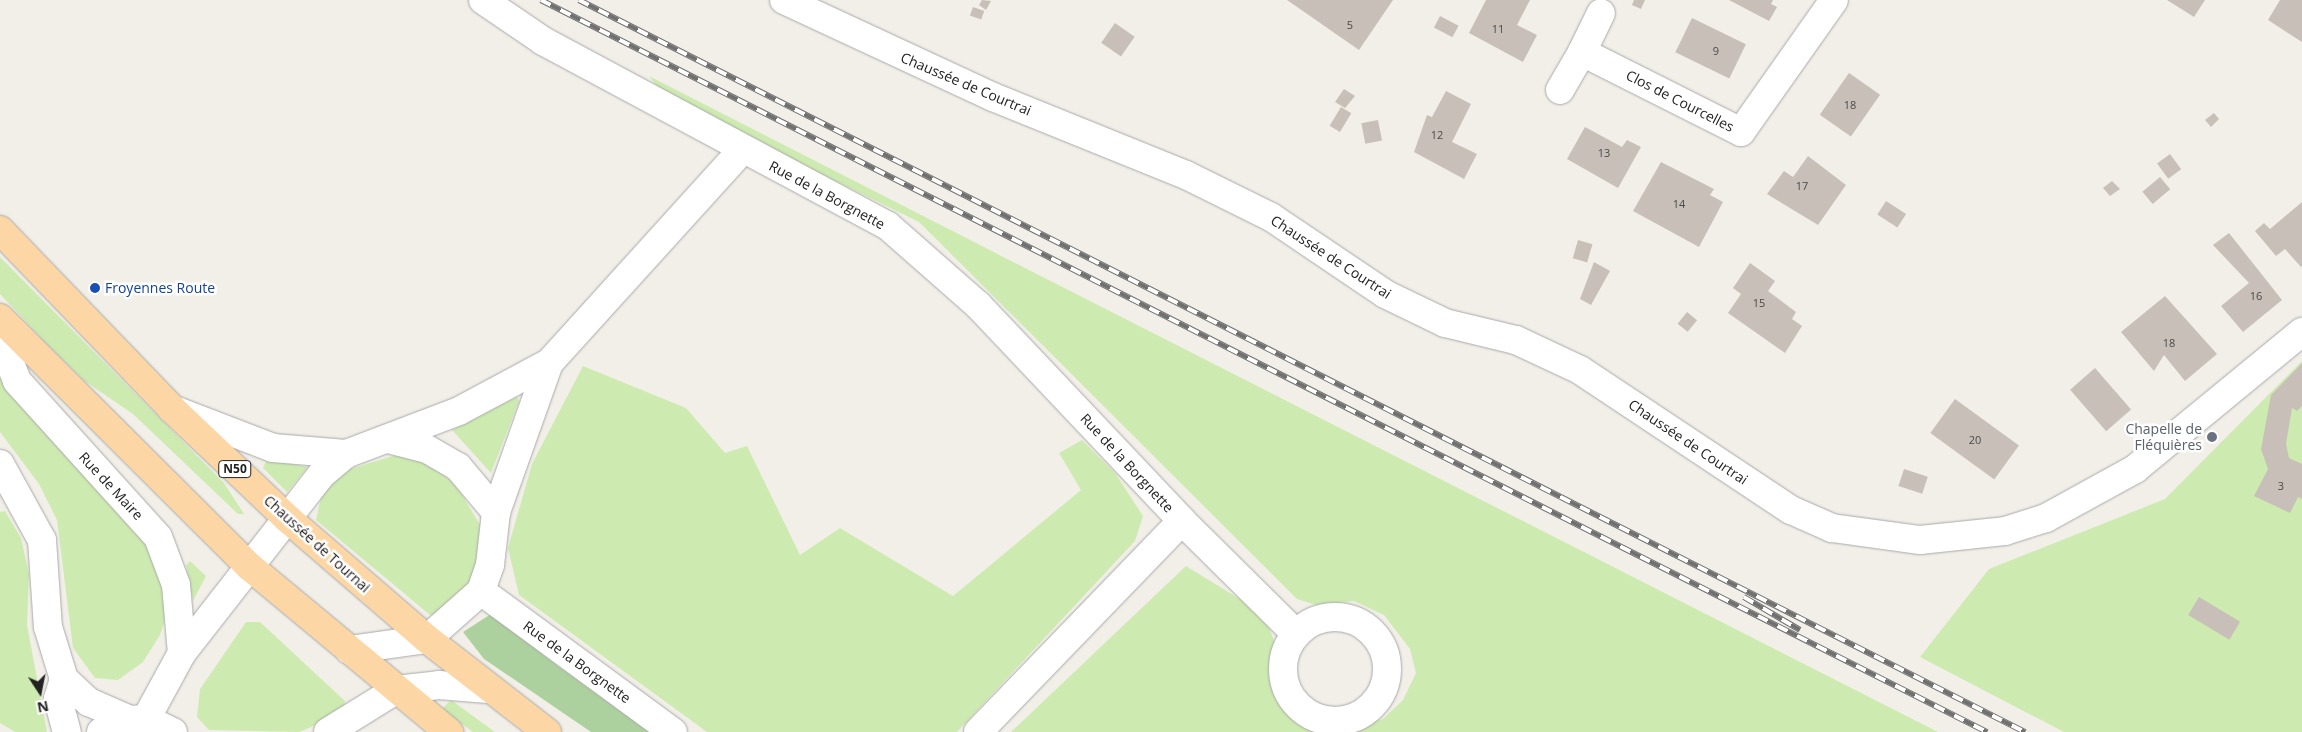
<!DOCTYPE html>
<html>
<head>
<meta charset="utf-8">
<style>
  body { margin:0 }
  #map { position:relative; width:2302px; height:732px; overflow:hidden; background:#f2efe9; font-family:"Open Sans",sans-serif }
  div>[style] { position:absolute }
  .grass>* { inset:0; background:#cdebb0 }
  .forest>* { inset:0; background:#add19e }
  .building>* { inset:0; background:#c7bfb8; transform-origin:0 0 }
  .roads { filter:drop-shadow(0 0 1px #a9a9a9) drop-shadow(0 0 1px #a9a9a9) }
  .minor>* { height:28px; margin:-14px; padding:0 14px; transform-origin:14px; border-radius:14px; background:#fff }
  .minor>.ring { margin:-14px; padding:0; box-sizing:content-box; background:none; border:28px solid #fff; border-radius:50% }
  .major>* { height:28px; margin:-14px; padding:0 14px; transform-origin:14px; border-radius:14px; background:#fcd6a4 }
  .rail>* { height:5.5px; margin-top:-2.75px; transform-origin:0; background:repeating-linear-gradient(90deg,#fff 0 11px,#707070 0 22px); box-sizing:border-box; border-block:1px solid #707070 }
  .dots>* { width:14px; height:14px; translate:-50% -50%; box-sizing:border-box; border:2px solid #fff; border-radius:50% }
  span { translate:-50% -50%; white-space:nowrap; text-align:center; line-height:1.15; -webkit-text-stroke:5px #fff; paint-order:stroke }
  .number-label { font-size:11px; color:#4b4948 }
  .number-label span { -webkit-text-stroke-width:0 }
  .shield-label span { padding:1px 4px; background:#fff; border:1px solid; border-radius:4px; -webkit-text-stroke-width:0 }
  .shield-label { font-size:12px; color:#222; font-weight:700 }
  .street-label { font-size:14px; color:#222 }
  .transit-label { font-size:14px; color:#164399 }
  .left { translate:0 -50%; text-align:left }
  .worship-label { font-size:14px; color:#5b616d }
  .right { translate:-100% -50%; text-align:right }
  .north { position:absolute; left:15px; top:667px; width:50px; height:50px; -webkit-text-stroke:4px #fff; paint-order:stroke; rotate:169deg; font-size:14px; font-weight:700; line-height:20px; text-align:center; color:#222 }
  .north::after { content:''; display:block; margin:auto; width:18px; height:22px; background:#222; clip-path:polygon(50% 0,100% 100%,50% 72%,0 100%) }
</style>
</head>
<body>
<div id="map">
  <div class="grass">
    <i style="clip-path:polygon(649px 76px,1029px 270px,1938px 732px,1336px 732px,1383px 719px,1403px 700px,1416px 673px,1410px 649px,1384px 615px,1354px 601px,1316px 605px,1297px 599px,919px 222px,665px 97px)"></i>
    <i style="clip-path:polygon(0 257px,224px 483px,244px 514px,238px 514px,133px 414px,86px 382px,45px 342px,0 294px)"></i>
    <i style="clip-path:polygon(2302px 361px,2302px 732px,2064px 732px,1920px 657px,1989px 569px,2165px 499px)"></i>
    <i style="clip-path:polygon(583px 366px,686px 408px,725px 453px,747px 446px,800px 555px,840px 528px,953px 596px,1081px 490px,1059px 453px,1082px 440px,1115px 473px,1143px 516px,1135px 541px,957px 732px,707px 732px,519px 595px,508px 548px,532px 464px)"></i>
    <i style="clip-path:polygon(0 378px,124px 511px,162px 563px,166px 617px,160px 635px,143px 662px,118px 680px,95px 678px,73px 648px,57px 520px,39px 484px,0 432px)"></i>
    <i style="clip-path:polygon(517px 397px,519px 401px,491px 473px,452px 430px)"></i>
    <i style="clip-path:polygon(396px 455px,417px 458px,455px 483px,480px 525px,474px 583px,440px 614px,430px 615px,316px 520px,321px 497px,344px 471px)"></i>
    <i style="clip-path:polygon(267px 459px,308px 467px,287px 492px,263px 468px)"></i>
    <i style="clip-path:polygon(5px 511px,21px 538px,29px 574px,27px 625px,47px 732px,15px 732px,0 723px,0 512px)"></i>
    <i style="clip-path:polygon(190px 561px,206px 576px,193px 601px,186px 565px)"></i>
    <i style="clip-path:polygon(1186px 566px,1264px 614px,1276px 646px,1275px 674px,1286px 707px,1314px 732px,1011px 732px)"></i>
    <i style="clip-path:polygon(246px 622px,260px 622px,345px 701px,343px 714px,299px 732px,209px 730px,197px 717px,200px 689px)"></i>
    <i style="clip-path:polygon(451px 700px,495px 732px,473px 732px,442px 709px)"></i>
  </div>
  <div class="forest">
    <i style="clip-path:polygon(491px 614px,554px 663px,649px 732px,591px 732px,484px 659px,463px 632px)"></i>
  </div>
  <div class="building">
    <i style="clip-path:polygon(982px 0,991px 1px,986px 10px,979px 5px)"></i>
    <i style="clip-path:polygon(1287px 0,1393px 0,1359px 50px)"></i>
    <i style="clip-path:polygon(1486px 0,1530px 0,1517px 25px,1537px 35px,1523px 62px,1469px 33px)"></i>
    <i style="clip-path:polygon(1634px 0,1645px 0,1641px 9px,1632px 5px)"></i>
    <i style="clip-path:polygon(1729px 0,1773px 0,1771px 4px,1777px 7px,1769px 21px)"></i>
    <i style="clip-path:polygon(2167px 0,2205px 0,2194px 17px)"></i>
    <i style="clip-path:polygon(2280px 0,2302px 0,2302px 42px,2268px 20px)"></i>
    <i style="left:973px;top:7px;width:12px;height:9px;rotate:20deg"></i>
    <i style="left:1440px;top:16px;width:21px;height:13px;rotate:28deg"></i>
    <i style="left:1692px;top:18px;width:60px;height:38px;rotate:26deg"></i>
    <i style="left:1115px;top:23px;width:24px;height:24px;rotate:35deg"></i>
    <i style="left:1849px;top:73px;width:38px;height:51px;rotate:35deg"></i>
    <i style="clip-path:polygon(1344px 89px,1355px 96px,1345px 108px,1335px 102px)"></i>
    <i style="clip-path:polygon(1446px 91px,1471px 104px,1452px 142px,1477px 154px,1464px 179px,1414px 152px,1427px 115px,1432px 117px)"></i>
    <i style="left:1341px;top:107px;width:12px;height:22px;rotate:31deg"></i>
    <i style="clip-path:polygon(2214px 113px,2219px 119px,2211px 127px,2205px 120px)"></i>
    <i style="left:1378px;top:120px;width:21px;height:17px;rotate:79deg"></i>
    <i style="clip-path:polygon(1585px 127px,1622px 147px,1627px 140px,1641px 147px,1618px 188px,1567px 159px)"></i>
    <i style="left:2170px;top:154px;width:19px;height:16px;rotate:54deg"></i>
    <i style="clip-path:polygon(1808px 156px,1846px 185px,1818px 225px,1767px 194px,1784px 171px,1793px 177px)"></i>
    <i style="clip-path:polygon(1661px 162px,1714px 189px,1710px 195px,1723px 202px,1699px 247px,1633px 211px)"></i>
    <i style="left:2160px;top:177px;width:16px;height:23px;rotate:50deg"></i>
    <i style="clip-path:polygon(2112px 181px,2120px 189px,2110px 196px,2103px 188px)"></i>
    <i style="left:1886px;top:201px;width:24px;height:16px;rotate:33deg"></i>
    <i style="clip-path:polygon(2302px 202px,2302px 266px,2301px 267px,2285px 249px,2276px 256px,2255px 231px,2264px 223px,2270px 229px)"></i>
    <i style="clip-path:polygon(2229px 233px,2282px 300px,2243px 332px,2221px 306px,2249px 283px,2213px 245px)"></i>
    <i style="left:1578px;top:240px;width:15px;height:19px;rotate:16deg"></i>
    <i style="clip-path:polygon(1594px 262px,1610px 271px,1591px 305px,1580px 299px)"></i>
    <i style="clip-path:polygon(1750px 263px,1775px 281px,1768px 291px,1796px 312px,1792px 319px,1802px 326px,1785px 353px,1728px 313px,1741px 294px,1733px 288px)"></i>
    <i style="clip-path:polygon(2165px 296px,2217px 354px,2185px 381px,2164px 355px,2154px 371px,2121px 332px)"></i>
    <i style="left:1687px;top:312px;width:13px;height:15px;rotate:39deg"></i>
    <i style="clip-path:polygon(2302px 363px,2302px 406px,2297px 411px,2292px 408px,2286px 444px,2289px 458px,2302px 464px,2302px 499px,2298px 497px,2290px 513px,2254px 496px,2268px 469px,2261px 449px,2271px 395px)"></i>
    <i style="left:2095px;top:368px;width:55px;height:33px;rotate:49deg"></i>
    <i style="left:1955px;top:399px;width:79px;height:42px;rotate:36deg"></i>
    <i style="left:1904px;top:469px;width:25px;height:18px;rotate:18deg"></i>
    <i style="left:2199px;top:597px;width:48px;height:21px;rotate:31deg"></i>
  </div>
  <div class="roads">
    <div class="minor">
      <i style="left:483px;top:0;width:73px;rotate:34.3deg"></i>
      <i style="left:543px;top:41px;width:391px;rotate:28.2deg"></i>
      <i style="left:888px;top:226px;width:120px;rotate:41.3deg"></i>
      <i style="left:978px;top:305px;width:297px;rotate:46.6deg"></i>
      <i style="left:1182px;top:521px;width:161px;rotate:44.7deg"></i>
      <i style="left:784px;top:0;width:230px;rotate:24.9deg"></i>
      <i style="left:993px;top:97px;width:208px;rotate:22deg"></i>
      <i style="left:1186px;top:175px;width:95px;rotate:26.3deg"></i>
      <i style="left:1271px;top:217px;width:138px;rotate:34deg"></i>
      <i style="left:1385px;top:294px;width:67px;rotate:25.8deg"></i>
      <i style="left:1445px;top:323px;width:73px;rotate:13.5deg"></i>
      <i style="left:1516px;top:340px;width:71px;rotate:25.1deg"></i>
      <i style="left:1580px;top:370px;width:253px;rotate:33.6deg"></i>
      <i style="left:1791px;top:510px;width:45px;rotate:23.7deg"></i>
      <i style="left:1832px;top:528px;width:89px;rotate:7.8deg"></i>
      <i style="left:1920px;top:540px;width:85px;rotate:-6deg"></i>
      <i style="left:2005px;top:531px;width:43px;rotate:-17.6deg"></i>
      <i style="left:2046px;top:518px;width:102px;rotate:-28.8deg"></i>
      <i style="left:2135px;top:469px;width:216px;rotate:-39.4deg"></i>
      <i style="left:1582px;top:52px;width:43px;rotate:-64deg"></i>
      <i style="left:1560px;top:90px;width:44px;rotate:-59.9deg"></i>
      <i style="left:1582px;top:52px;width:178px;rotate:26.7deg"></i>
      <i style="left:1741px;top:132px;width:161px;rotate:-54.8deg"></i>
      <i style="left:0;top:336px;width:48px;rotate:69.3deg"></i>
      <i style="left:17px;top:381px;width:210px;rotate:47.9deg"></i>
      <i style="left:158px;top:537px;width:51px;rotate:69.4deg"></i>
      <i style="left:176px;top:585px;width:68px;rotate:85deg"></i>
      <i style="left:172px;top:409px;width:108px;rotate:21.1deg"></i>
      <i style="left:273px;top:448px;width:73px;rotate:4.7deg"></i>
      <i style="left:388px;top:439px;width:40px;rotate:14.4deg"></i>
      <i style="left:427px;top:449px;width:36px;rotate:30deg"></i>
      <i style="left:458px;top:467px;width:59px;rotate:49.8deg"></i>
      <i style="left:0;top:464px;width:87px;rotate:61.1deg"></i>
      <i style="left:42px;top:540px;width:87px;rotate:86.1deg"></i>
      <i style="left:48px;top:627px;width:54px;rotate:72.9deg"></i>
      <i style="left:64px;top:679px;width:34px;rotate:43deg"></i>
      <i style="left:89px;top:702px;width:45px;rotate:23.7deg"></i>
      <i style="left:481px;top:591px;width:238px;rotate:36.3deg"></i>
      <i class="ring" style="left:1283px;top:617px;width:76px;height:76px"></i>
      <i style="left:349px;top:650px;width:79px;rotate:-8deg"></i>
      <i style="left:427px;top:639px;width:72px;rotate:-41.6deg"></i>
      <i style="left:481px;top:591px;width:28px;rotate:-71deg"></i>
      <i style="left:490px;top:565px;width:53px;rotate:-83.5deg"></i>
      <i style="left:496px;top:512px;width:158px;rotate:-70.4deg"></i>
      <i style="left:64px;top:679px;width:21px;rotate:107deg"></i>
      <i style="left:58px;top:699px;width:34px;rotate:75deg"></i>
      <i style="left:146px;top:719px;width:75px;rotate:-61.4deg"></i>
      <i style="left:182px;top:653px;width:227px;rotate:-52deg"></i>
      <i style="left:322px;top:474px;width:31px;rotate:-40deg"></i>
      <i style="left:346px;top:454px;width:121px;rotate:-20.8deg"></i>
      <i style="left:459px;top:411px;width:102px;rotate:-28.1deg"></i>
      <i style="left:549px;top:363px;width:287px;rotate:-47.8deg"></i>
      <i style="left:101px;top:732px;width:31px;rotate:-22deg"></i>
      <i style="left:130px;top:720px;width:16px;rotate:-4deg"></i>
      <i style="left:146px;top:719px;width:30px;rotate:26deg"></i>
      <i style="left:328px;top:732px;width:80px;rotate:-31.7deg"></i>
      <i style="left:396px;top:690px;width:43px;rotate:-6.6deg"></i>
      <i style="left:439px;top:685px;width:49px;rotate:4.7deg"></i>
      <i style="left:978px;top:732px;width:293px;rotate:-46deg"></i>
    </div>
    <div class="major">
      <i style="left:0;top:230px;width:248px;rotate:46.1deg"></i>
      <i style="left:172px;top:409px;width:160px;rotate:43.5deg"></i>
      <i style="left:288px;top:519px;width:184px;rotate:40.8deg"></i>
      <i style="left:427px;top:639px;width:152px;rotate:37.8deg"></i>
      <i style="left:0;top:318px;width:353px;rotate:44.9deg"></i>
      <i style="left:250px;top:567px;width:259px;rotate:39.7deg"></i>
    </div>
  </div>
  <div class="rail">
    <i style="left:541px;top:0;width:1621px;rotate:26.85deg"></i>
    <i style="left:579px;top:0;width:1621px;rotate:26.85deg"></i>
    <i style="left:1744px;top:597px;width:65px;rotate:30.5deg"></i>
  </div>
  <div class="dots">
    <i style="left:95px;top:288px;background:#1a4fb4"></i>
    <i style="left:2212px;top:437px;background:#6b7280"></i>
  </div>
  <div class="number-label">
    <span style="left:1350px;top:25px">5</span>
    <span style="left:1498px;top:29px">11</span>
    <span style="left:1716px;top:51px">9</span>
    <span style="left:1850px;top:105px">18</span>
    <span style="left:1437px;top:135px">12</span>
    <span style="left:1604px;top:153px">13</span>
    <span style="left:1802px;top:186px">17</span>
    <span style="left:1679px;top:204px">14</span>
    <span style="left:2256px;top:296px">16</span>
    <span style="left:1759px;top:303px">15</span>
    <span style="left:2169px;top:343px">18</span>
    <span style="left:1975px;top:440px">20</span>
    <span style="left:2281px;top:486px">3</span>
  </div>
  <div class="shield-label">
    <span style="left:235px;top:469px">N50</span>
  </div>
  <div class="street-label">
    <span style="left:966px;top:84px;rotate:23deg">Chaussée de Courtrai</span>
    <span style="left:1680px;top:101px;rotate:27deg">Clos de Courcelles</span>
    <span style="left:827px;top:195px;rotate:28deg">Rue de la Borgnette</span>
    <span style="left:1331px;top:257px;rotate:33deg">Chaussée de Courtrai</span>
    <span style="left:1688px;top:442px;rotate:34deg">Chaussée de Courtrai</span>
    <span style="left:1127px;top:463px;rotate:47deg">Rue de la Borgnette</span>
    <span style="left:111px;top:486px;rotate:47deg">Rue de Maire</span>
    <span style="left:317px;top:544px;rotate:42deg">Chaussée de Tournai</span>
    <span style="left:577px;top:662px;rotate:36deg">Rue de la Borgnette</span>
  </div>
  <div class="transit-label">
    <span class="left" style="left:105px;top:288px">Froyennes Route</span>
  </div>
  <div class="worship-label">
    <span class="right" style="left:2202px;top:437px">Chapelle de<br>Fléquières</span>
  </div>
  <div class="north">N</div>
</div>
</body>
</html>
